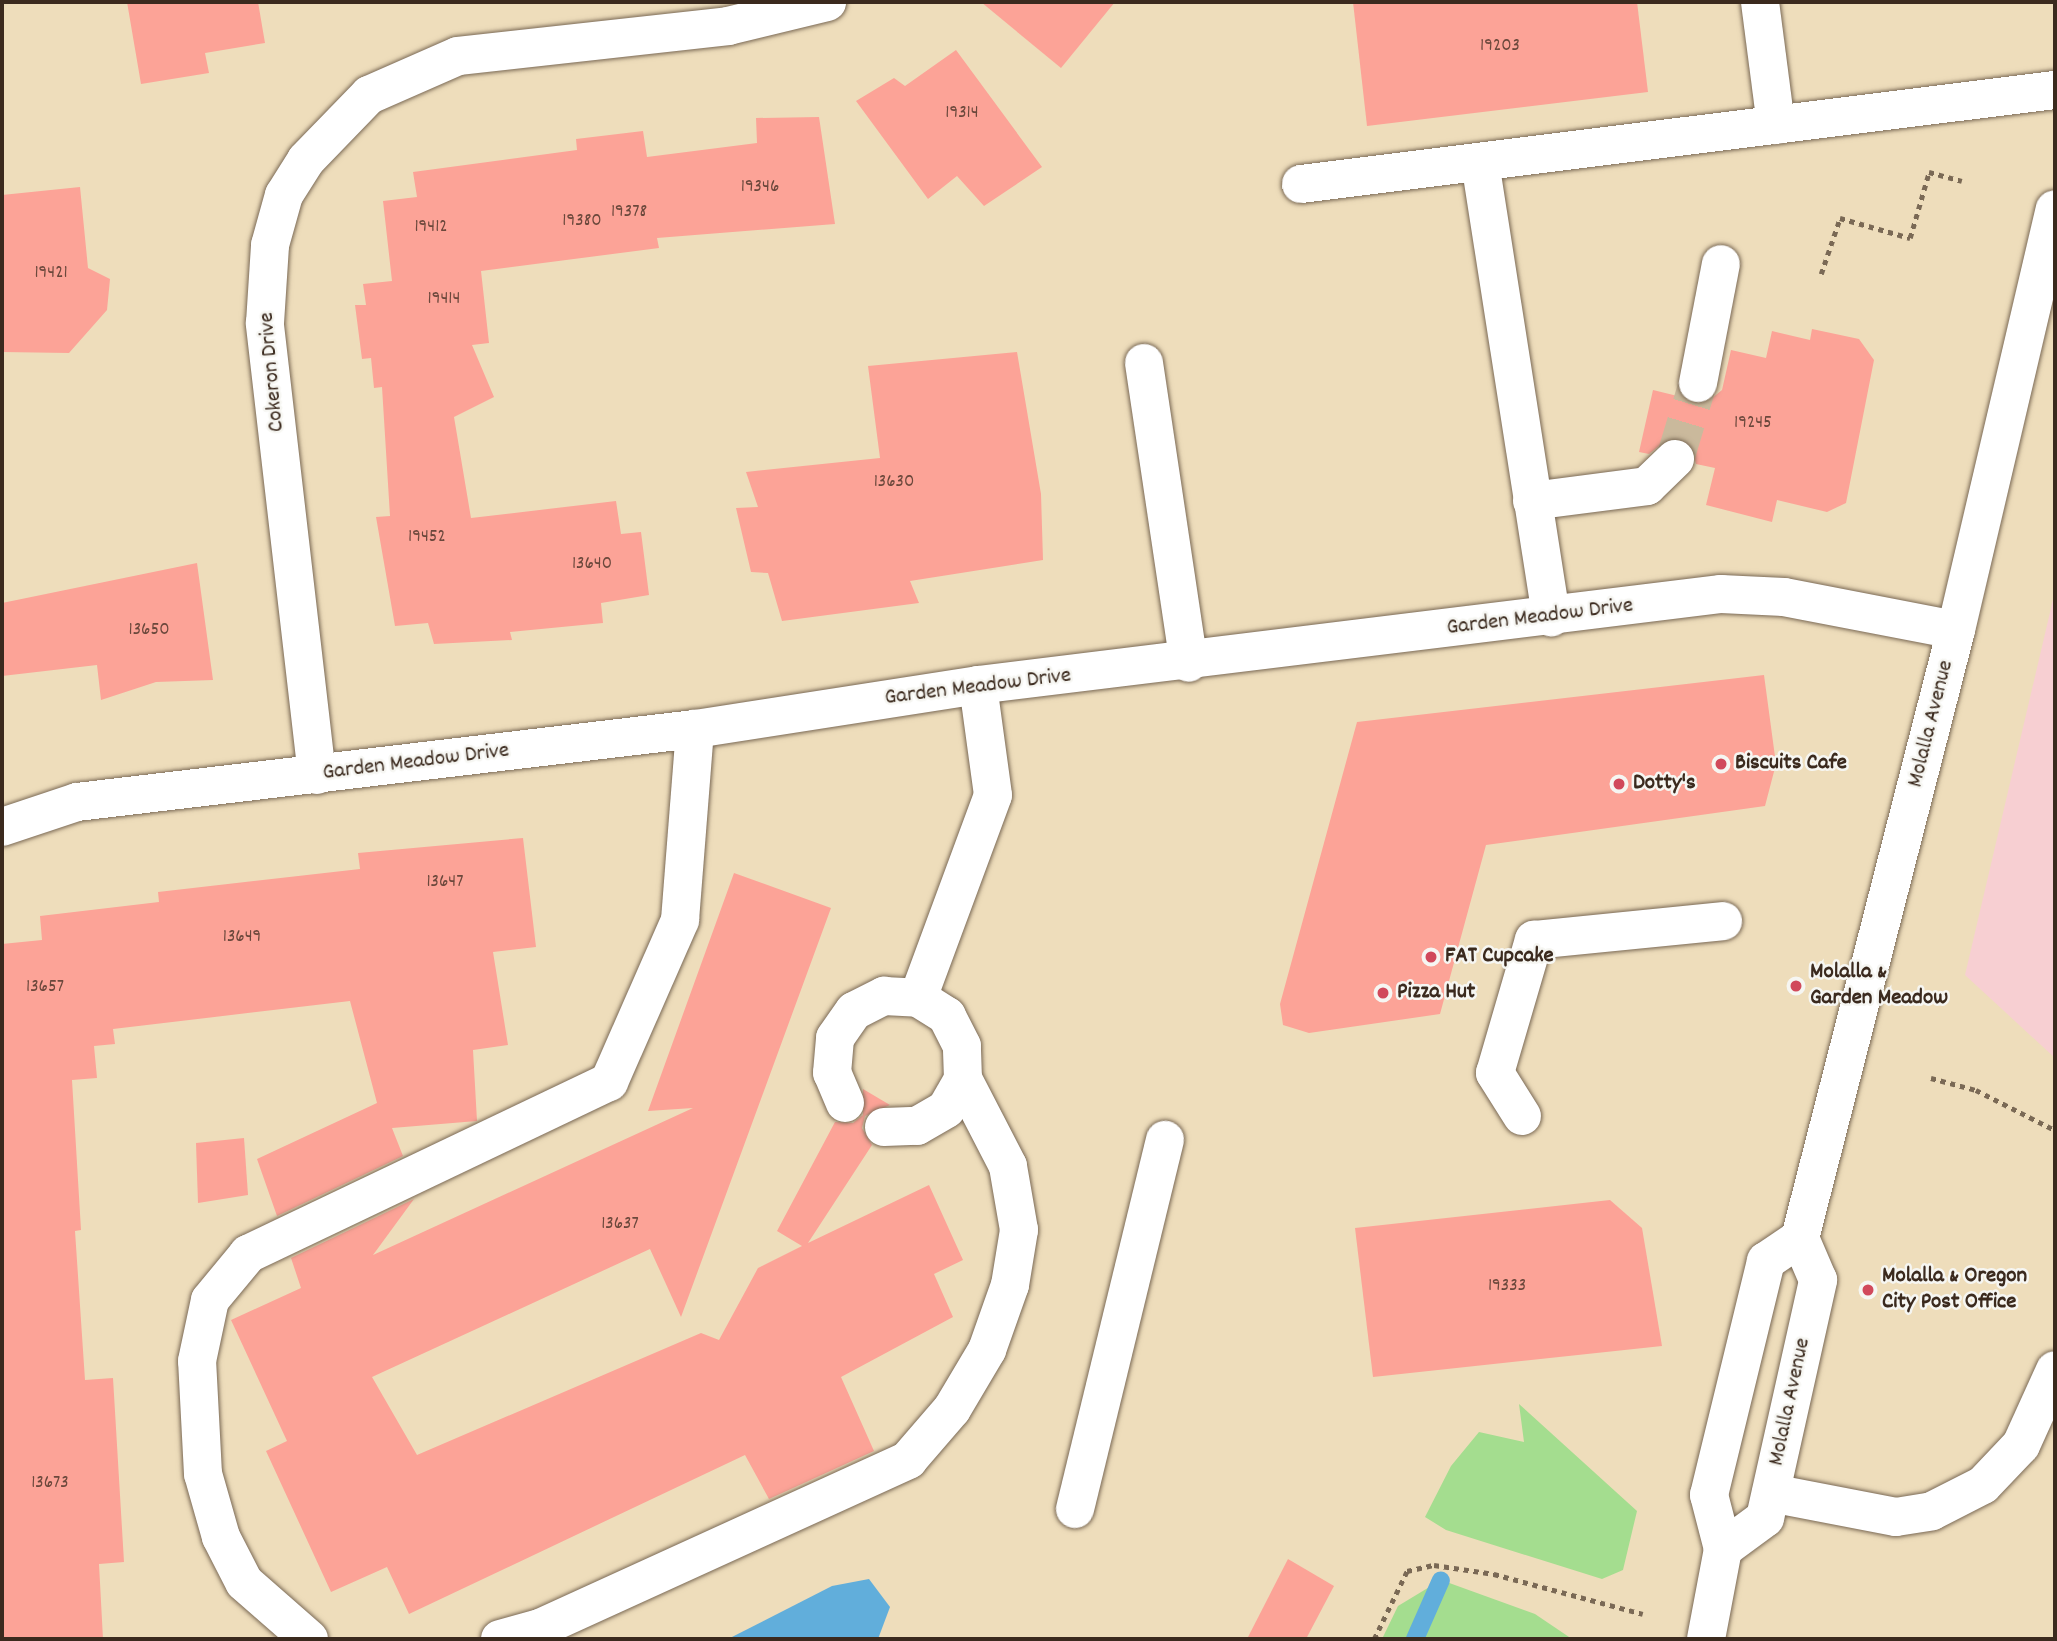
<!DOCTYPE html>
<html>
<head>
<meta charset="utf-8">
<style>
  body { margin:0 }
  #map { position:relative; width:2057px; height:1641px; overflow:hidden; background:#edb; font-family:Dekko,sans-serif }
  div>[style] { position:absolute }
  .built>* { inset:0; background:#f7cfd2 }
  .green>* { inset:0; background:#a4dd8f }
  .water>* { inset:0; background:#61aedb }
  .stream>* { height:18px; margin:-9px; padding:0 9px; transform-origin:9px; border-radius:9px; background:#61aedb }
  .building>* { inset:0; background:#fca397 }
  .minor-tunnel>* { height:38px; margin-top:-19px; transform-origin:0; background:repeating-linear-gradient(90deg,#cab99c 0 38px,transparent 0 57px) }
  .path>* { height:4.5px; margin-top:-2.25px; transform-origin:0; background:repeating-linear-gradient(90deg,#7a6955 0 5px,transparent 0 10px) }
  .roads { filter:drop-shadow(0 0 2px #7a6955) drop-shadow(0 0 2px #7a6955) }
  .minor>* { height:38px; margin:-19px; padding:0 19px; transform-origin:19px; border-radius:19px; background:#fff }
  .major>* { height:38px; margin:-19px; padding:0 19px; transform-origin:19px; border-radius:19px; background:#fff }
  .dots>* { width:19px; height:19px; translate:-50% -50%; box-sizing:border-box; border:4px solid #f6f6f2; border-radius:50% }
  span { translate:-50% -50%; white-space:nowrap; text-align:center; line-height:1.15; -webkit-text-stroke:5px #f6f6f2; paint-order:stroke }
  .number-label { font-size:19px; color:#6b483c }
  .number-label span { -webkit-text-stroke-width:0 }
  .street-label { font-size:23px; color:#3b2a1e }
  .poi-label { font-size:23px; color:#3b2a1e; font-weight:700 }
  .left { translate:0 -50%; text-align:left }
  .frame { position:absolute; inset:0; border:4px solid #3b2a1e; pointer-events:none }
</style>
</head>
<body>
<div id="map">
  <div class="built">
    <i style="clip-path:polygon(2055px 591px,2055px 1058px,1965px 975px)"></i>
  </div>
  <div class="green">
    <i style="clip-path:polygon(1519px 1404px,1637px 1511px,1623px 1570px,1602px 1579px,1446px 1530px,1425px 1517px,1451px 1466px,1479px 1432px,1524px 1442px)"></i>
    <i style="clip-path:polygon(1441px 1580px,1535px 1614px,1572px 1639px,1382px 1639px,1398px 1606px)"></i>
  </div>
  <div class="water">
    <i style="clip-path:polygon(869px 1579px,890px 1607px,878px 1639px,728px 1639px,832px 1586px)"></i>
  </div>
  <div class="stream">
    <i style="left:1415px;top:1639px;width:64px;rotate:-66.2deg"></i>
  </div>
  <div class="building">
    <i style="clip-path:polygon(127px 2px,258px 2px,265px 43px,205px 53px,209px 73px,141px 84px)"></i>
    <i style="clip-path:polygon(981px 2px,1115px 2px,1061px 68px)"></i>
    <i style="clip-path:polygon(1353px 2px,1637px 2px,1648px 92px,1367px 126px)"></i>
    <i style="clip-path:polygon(956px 50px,1042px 167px,984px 206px,957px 176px,928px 199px,856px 101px,894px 78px,905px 86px)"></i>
    <i style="clip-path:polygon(819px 117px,835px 224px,657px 238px,659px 248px,481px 271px,489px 343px,472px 345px,494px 397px,454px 417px,471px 518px,616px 501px,621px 534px,641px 532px,649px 595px,601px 603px,603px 623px,510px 632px,512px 640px,434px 644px,428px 623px,395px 626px,376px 517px,390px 516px,382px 387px,374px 388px,371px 358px,362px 359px,355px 305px,366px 305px,363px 284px,392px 281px,383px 201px,417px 197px,413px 172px,577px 150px,576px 139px,643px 131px,647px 157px,757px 143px,756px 118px)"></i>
    <i style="clip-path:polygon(80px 187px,88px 268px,110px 279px,107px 310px,69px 353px,2px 352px,2px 195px)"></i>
    <i style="clip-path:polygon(1812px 329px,1859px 339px,1874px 360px,1846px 503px,1827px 512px,1777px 500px,1772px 522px,1706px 505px,1715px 468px,1696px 464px,1691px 444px,1682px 438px,1669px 438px,1649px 454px,1639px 452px,1653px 390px,1706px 403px,1722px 390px,1731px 350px,1766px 358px,1772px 331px,1810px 340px)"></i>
    <i style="clip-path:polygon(1017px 352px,1041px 494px,1043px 560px,910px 581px,919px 603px,782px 621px,768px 573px,751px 572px,736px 508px,758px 507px,746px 472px,880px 458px,868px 366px)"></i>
    <i style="clip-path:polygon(197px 563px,213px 680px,156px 682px,101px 700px,97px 665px,2px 676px,2px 603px)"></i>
    <i style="clip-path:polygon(1764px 675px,1776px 764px,1765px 806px,1486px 845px,1440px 1014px,1309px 1033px,1283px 1025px,1280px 1004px,1357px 722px)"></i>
    <i style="clip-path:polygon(523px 838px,536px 947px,493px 952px,508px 1045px,473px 1050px,477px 1121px,392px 1128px,403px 1156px,277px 1216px,257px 1159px,377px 1103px,350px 1001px,113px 1029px,115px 1044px,94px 1046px,97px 1078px,72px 1080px,81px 1230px,75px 1231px,85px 1380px,113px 1378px,124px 1562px,99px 1564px,103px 1639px,2px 1639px,2px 944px,42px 940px,40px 916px,159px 902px,158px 892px,360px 869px,358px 853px)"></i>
    <i style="clip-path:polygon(734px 873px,831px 908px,681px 1317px,650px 1249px,372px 1377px,417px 1455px,701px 1333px,719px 1340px,758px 1268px,802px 1246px,777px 1231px,835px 1122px,853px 1123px,863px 1115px,863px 1089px,890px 1105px,865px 1116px,862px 1128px,872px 1145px,808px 1243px,929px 1185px,963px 1260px,934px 1274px,953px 1317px,841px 1377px,874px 1451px,769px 1499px,745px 1455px,409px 1614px,387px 1567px,331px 1592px,266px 1451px,287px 1441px,231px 1320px,301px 1288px,291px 1258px,414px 1199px,373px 1255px,693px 1108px,648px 1111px)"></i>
    <i style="clip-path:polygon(244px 1138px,248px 1195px,198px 1203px,196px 1143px)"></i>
    <i style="clip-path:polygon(1610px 1200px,1642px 1228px,1662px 1346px,1373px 1377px,1355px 1228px)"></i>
    <i style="clip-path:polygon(1288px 1559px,1334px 1586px,1306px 1639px,1247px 1639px)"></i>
  </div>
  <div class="minor-tunnel">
    <i style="left:1675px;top:459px;width:79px;rotate:-73.2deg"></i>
  </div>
  <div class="path">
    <i style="left:1821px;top:274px;width:59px;rotate:-71.3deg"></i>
    <i style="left:1840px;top:218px;width:73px;rotate:15.9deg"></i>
    <i style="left:1910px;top:238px;width:69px;rotate:-73.9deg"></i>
    <i style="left:1929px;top:172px;width:34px;rotate:15deg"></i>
    <i style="left:1931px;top:1078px;width:47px;rotate:14.9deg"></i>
    <i style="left:1976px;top:1090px;width:89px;rotate:26.9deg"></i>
    <i style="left:1374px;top:1639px;width:76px;rotate:-64.1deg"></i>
    <i style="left:1407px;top:1571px;width:28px;rotate:-13deg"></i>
    <i style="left:1434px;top:1565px;width:61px;rotate:8.5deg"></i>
    <i style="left:1494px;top:1574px;width:154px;rotate:15deg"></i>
  </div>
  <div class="roads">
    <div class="minor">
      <i style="left:1760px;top:2px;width:124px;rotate:82.6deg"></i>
      <i style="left:1480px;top:162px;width:461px;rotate:81.1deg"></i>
      <i style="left:1301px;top:184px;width:760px;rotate:-7.11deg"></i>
      <i style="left:1144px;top:363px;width:303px;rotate:81.5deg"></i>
      <i style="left:1698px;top:383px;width:121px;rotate:-79.1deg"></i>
      <i style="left:1532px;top:501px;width:116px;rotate:-7.4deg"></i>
      <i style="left:1647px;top:486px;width:39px;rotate:-44deg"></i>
      <i style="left:317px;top:775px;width:455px;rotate:-96.6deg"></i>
      <i style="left:265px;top:323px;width:78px;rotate:-86.3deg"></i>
      <i style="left:270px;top:245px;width:52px;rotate:-74.4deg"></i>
      <i style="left:284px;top:195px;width:41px;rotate:-57.8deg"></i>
      <i style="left:306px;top:160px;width:91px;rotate:-45.9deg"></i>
      <i style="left:369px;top:95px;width:97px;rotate:-23.7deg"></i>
      <i style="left:458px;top:56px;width:272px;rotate:-6.3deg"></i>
      <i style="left:728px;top:26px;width:102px;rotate:-13.6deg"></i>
      <i style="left:2px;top:827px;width:79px;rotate:-18.4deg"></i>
      <i style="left:77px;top:802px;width:622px;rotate:-6.74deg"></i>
      <i style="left:695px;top:729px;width:286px;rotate:-8.8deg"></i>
      <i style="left:978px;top:685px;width:749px;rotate:-6.98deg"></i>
      <i style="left:1721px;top:594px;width:63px;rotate:2.7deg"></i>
      <i style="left:1784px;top:597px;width:175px;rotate:10.9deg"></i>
      <i style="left:845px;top:1103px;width:33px;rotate:-113deg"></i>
      <i style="left:832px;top:1073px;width:35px;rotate:-85deg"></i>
      <i style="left:835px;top:1038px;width:33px;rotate:-55deg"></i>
      <i style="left:854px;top:1011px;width:34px;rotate:-27deg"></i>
      <i style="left:884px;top:996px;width:34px;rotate:3deg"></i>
      <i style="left:1522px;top:1116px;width:51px;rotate:-122.1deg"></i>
      <i style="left:1495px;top:1073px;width:139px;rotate:-73.7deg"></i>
      <i style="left:1534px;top:940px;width:190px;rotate:-5.7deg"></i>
      <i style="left:884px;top:1127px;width:33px;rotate:-2deg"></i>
      <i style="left:917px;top:1126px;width:34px;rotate:-30deg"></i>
      <i style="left:946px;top:1109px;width:34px;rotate:-60deg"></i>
      <i style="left:963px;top:1079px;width:33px;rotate:-92deg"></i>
      <i style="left:962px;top:1046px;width:34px;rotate:-117deg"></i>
      <i style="left:947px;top:1016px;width:34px;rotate:-148deg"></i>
      <i style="left:918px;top:998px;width:216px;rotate:-69.7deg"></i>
      <i style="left:993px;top:795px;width:111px;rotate:-97.8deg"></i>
      <i style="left:1771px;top:1493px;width:127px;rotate:10.9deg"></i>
      <i style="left:1896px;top:1517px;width:36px;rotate:-9deg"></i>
      <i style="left:1932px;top:1511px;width:57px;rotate:-27deg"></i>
      <i style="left:1983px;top:1485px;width:55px;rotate:-46.5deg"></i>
      <i style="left:2021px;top:1445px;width:82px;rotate:-65.6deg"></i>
      <i style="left:1075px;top:1509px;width:380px;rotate:-76.3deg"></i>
      <i style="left:309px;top:1639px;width:86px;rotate:-138.8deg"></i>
      <i style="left:244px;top:1582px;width:51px;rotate:-117.1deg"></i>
      <i style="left:221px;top:1537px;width:66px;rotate:-105.9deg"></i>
      <i style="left:203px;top:1474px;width:113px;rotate:-93deg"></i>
      <i style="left:197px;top:1361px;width:62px;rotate:-78deg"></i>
      <i style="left:210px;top:1300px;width:60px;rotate:-50.4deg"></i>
      <i style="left:248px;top:1254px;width:400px;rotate:-25.5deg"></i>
      <i style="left:609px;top:1082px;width:177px;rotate:-66.3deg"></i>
      <i style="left:680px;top:920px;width:192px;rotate:-85.5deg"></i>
      <i style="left:500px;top:1639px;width:41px;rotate:-15.4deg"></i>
      <i style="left:540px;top:1628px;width:405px;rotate:-24.5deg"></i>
      <i style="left:908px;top:1460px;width:67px;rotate:-49.2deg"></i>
      <i style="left:952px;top:1409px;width:69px;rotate:-59.3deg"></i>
      <i style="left:987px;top:1350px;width:69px;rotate:-70.5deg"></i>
      <i style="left:1010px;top:1285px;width:56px;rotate:-80.7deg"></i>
      <i style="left:1019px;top:1230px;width:65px;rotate:-99.8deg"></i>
      <i style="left:1008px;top:1166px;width:98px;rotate:-117.3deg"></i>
    </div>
    <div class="major">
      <i style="left:1723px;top:1549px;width:52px;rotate:-36.4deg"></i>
      <i style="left:1765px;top:1518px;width:244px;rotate:-77.4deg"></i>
      <i style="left:1818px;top:1280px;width:46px;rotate:-113.2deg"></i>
      <i style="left:1800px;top:1238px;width:628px;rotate:-75.61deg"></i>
      <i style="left:1956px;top:630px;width:432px;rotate:-76.8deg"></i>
      <i style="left:1706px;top:1639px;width:92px;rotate:-79.3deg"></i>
      <i style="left:1723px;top:1549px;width:56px;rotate:-104.5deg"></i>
      <i style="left:1709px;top:1495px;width:241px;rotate:-76.3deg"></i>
      <i style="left:1766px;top:1261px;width:41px;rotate:-34.1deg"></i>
    </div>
  </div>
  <div class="dots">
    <i style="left:1721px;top:764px;background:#d1495b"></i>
    <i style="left:1619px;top:784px;background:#d1495b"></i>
    <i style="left:1431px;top:957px;background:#d1495b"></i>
    <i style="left:1796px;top:986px;background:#d1495b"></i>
    <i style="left:1383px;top:993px;background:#d1495b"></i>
    <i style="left:1868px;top:1290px;background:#d1495b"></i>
  </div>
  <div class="number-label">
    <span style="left:1500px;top:47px">19203</span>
    <span style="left:962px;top:114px">19314</span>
    <span style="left:760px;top:188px">19346</span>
    <span style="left:629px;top:213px">19378</span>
    <span style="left:582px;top:222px">19380</span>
    <span style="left:431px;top:228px">19412</span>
    <span style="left:51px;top:274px">19421</span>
    <span style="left:444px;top:300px">19414</span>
    <span style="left:1753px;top:424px">19245</span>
    <span style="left:894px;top:483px">13630</span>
    <span style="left:427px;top:538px">19452</span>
    <span style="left:592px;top:565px">13640</span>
    <span style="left:149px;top:631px">13650</span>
    <span style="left:445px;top:883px">13647</span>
    <span style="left:242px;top:938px">13649</span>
    <span style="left:45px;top:988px">13657</span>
    <span style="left:620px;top:1225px">13637</span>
    <span style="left:1507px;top:1287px">19333</span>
    <span style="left:50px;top:1484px">13673</span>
  </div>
  <div class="street-label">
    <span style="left:273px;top:372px;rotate:-95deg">Cokeron Drive</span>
    <span style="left:1540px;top:618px;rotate:-7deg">Garden Meadow Drive</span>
    <span style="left:978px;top:688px;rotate:-7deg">Garden Meadow Drive</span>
    <span style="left:1932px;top:724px;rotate:-76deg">Molalla Avenue</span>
    <span style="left:416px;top:763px;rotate:-7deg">Garden Meadow Drive</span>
    <span style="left:1791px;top:1402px;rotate:-78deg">Molalla Avenue</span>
  </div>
  <div class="poi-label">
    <span class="left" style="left:1735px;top:764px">Biscuits Cafe</span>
    <span class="left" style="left:1633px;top:784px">Dotty's</span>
    <span class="left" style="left:1445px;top:957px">FAT Cupcake</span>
    <span class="left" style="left:1810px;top:986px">Molalla &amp;<br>Garden Meadow</span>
    <span class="left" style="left:1397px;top:993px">Pizza Hut</span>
    <span class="left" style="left:1882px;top:1290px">Molalla &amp; Oregon<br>City Post Office</span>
  </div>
  <div class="frame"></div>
</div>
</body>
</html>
